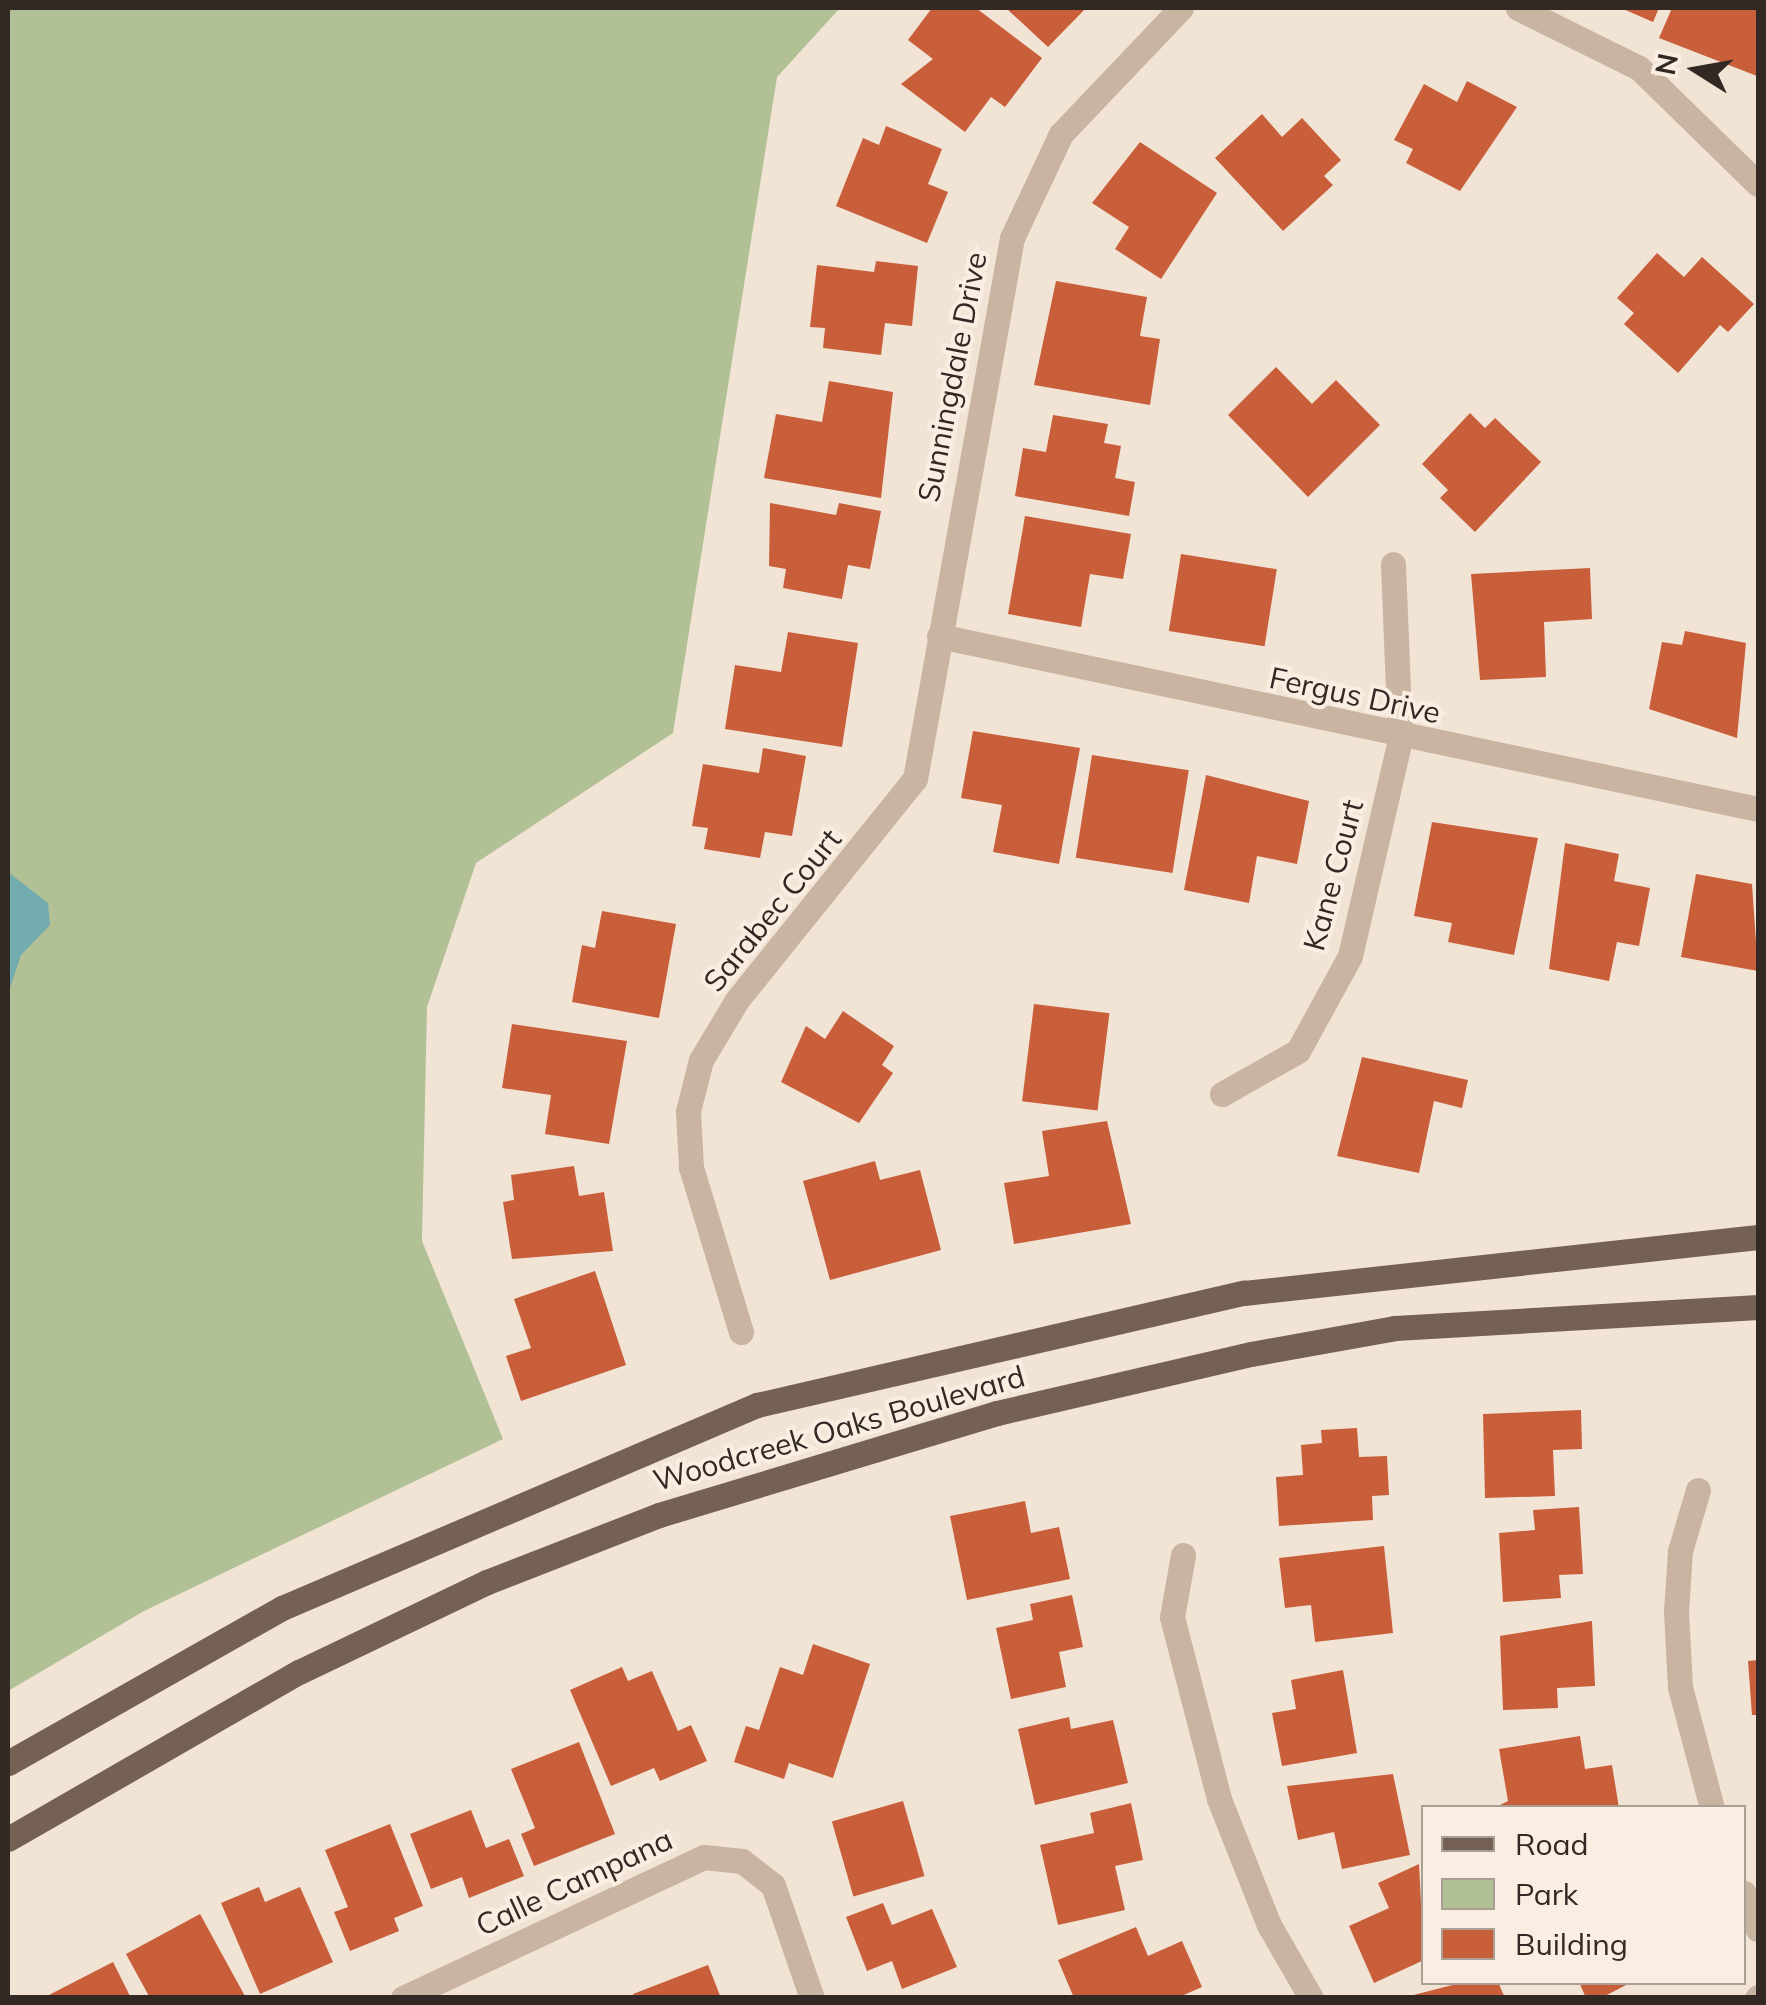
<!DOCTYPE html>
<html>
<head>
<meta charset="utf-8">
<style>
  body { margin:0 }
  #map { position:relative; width:1766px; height:2005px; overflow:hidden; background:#f1e4d5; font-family:Mulish,sans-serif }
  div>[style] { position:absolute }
  .green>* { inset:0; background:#b1c095 }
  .water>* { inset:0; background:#73acae }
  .building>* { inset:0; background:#c95e3a; transform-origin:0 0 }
  .minor>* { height:25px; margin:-12.5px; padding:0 12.5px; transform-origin:12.5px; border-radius:12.5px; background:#c9b3a1 }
  .major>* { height:25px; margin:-12.5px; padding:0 12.5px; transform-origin:12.5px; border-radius:12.5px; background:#756054 }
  span { translate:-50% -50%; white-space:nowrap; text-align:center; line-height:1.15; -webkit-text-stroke:8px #f9eee1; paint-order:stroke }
  .street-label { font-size:30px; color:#332924 }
  .frame { position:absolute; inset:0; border:10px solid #332924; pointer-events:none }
  .legend { position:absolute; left:1421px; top:1805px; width:325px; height:180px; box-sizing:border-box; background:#f9eee1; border:2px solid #aa9f95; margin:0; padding:12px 18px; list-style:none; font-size:30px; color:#332924 }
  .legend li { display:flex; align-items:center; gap:20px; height:50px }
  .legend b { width:50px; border:2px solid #aa9f95 }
  .north { position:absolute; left:1646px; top:20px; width:100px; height:100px; -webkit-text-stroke:8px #f9eee1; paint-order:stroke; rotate:281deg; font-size:28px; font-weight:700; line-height:40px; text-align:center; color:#332924 }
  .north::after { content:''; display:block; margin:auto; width:35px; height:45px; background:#332924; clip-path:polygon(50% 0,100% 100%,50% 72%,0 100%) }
</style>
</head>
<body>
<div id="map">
  <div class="green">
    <i style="clip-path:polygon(8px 8px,840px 8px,777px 77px,673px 733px,476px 863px,427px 1007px,422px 1241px,503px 1439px,144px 1611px,8px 1691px)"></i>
  </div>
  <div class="water">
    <i style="clip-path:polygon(8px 872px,48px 903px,50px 925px,21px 955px,8px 994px)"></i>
  </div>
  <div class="building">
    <i style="clip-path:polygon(932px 8px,976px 8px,1042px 58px,1005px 107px,991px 97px,965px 132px,901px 84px,933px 59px,908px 40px)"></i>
    <i style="clip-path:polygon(1006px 8px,1086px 8px,1048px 47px)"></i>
    <i style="clip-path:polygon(1621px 8px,1659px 8px,1653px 22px)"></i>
    <i style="clip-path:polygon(1672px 8px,1758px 8px,1757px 76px,1659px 38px)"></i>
    <i style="clip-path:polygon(1467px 81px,1517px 107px,1460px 191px,1406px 163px,1413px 149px,1394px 140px,1424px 84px,1457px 102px)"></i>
    <i style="clip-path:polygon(1262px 114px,1282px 137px,1302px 118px,1341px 160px,1324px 176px,1333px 185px,1283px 231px,1215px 158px)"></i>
    <i style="clip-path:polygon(886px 126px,942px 149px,928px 184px,948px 192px,927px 243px,836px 206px,863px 138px,879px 145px)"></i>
    <i style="clip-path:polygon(1140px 142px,1217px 193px,1161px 279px,1115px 249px,1129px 227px,1092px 203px)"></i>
    <i style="clip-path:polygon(1657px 253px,1684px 277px,1702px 257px,1754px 304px,1728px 332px,1720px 325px,1678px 373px,1624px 324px,1634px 313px,1617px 298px)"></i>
    <i style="clip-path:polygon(876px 261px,918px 266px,912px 326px,885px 323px,881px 355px,823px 348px,825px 328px,810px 327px,817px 265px,874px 272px)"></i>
    <i style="clip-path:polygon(1056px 281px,1147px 297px,1140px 336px,1160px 339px,1150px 405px,1034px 385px)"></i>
    <i style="clip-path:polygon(1276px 367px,1312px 404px,1336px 380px,1380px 425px,1308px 497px,1228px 415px)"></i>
    <i style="clip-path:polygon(829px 381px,893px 392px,881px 498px,764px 478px,776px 414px,822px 422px)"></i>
    <i style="clip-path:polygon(1470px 413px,1485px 428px,1495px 418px,1541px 462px,1475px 532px,1440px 498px,1448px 490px,1422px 464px)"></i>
    <i style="clip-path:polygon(1053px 415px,1108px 424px,1104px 443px,1121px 446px,1115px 478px,1135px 482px,1129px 516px,1015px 496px,1023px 448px,1046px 452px)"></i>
    <i style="clip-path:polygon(770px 503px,836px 515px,839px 503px,881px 511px,870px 569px,848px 565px,842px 599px,783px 588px,786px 569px,769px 566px)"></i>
    <i style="clip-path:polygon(1025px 516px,1131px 534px,1123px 579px,1090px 574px,1081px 627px,1008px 614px)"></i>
    <i style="left:1181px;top:554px;width:97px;height:78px;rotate:9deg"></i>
    <i style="clip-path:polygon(1590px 568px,1592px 619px,1544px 622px,1546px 677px,1480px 680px,1471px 574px)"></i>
    <i style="clip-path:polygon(1685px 631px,1746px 643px,1737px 738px,1649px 709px,1662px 642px,1682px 645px)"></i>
    <i style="clip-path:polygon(788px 632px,858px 643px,842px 747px,725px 729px,735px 665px,781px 672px)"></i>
    <i style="clip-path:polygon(973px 731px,1080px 748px,1059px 864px,993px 852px,1002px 805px,961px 798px)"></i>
    <i style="clip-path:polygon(763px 748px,806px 756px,792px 836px,765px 832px,760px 858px,704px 849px,708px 828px,692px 826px,703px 764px,759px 773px)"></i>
    <i style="left:1092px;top:755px;width:98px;height:104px;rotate:9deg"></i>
    <i style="clip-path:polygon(1206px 775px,1309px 801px,1297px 864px,1257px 856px,1249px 903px,1184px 890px)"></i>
    <i style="clip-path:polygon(1432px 822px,1538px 838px,1514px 955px,1448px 942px,1452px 923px,1414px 916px)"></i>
    <i style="clip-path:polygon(1565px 843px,1619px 854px,1614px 881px,1650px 888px,1639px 946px,1617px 942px,1609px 981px,1549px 969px)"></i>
    <i style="clip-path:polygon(1696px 874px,1752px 884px,1758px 971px,1681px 957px)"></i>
    <i style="clip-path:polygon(602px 911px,676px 924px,659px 1018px,572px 1002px,582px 945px,595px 948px)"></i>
    <i style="left:1034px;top:1004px;width:76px;height:98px;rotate:7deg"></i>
    <i style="clip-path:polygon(843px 1011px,894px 1046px,882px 1065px,893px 1073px,859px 1123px,781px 1082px,806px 1026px,825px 1039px)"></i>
    <i style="clip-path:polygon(512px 1024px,627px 1041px,609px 1144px,545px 1134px,551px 1095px,502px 1088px)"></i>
    <i style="clip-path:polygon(1362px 1057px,1468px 1080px,1462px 1108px,1434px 1101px,1419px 1173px,1337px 1156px)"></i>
    <i style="clip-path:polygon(1107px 1121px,1131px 1224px,1014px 1244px,1004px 1183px,1049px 1176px,1042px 1131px)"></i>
    <i style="clip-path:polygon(875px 1161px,880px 1180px,920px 1170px,941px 1250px,830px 1280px,803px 1181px)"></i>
    <i style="clip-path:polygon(574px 1166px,579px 1196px,604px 1192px,613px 1251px,512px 1259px,503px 1202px,514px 1200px,511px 1175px)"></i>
    <i style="clip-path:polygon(595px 1271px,626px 1365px,521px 1401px,506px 1356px,531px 1348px,514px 1299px)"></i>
    <i style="clip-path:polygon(1581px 1410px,1582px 1449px,1553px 1450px,1555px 1496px,1485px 1498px,1483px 1414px)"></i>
    <i style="clip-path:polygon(1357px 1428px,1359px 1457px,1387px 1456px,1389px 1495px,1372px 1496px,1373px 1520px,1279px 1526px,1276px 1477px,1303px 1475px,1301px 1445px,1322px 1443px,1321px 1430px)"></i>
    <i style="clip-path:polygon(1025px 1501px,1031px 1533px,1059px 1527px,1070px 1579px,967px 1600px,950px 1516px)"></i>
    <i style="clip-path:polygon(1579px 1507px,1583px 1574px,1559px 1575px,1561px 1598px,1503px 1602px,1499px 1533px,1535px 1530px,1533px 1510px)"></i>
    <i style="clip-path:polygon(1384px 1546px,1393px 1633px,1315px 1642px,1311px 1605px,1285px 1608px,1279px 1558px)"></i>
    <i style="clip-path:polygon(1072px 1595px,1083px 1647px,1059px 1652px,1066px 1687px,1011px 1699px,996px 1628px,1033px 1620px,1030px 1604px)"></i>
    <i style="clip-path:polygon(1592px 1621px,1595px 1686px,1557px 1688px,1558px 1708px,1503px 1710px,1500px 1636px)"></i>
    <i style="clip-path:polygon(813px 1644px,870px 1664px,833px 1778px,789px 1763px,784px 1779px,734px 1762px,746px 1726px,759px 1730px,780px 1667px,803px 1675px)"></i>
    <i style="clip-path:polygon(1758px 1660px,1758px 1715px,1752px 1715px,1748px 1661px)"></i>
    <i style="clip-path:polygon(622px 1667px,628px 1681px,652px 1671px,678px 1731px,691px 1725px,707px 1761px,660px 1781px,654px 1768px,611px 1786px,570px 1690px)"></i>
    <i style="clip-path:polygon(1343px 1670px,1357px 1753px,1282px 1766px,1272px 1713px,1296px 1709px,1291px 1680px)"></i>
    <i style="clip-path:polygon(1069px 1717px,1071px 1729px,1113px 1720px,1128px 1783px,1035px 1805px,1018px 1729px)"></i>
    <i style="clip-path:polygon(1580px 1736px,1585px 1769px,1612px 1765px,1619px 1808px,1494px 1808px,1508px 1801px,1499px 1749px)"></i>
    <i style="clip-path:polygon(579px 1742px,615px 1834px,534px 1866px,521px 1834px,535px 1828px,511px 1769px)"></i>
    <i style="clip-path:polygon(1393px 1774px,1410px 1855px,1342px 1869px,1334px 1832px,1298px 1840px,1287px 1786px)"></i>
    <i style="left:903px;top:1801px;width:78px;height:74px;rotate:74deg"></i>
    <i style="clip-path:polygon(1131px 1803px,1143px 1860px,1115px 1866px,1125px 1910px,1058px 1925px,1040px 1845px,1094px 1833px,1090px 1813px)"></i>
    <i style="clip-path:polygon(471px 1810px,486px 1848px,509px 1839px,524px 1876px,469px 1898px,462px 1877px,431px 1889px,410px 1834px)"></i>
    <i style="clip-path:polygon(390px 1824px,423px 1906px,394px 1918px,399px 1931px,350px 1951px,334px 1912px,348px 1907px,325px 1850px)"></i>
    <i style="clip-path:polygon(1419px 1864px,1424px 1960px,1374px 1983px,1349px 1926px,1389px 1908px,1378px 1883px)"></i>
    <i style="clip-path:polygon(259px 1887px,265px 1902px,300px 1887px,333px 1962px,260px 1994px,221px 1903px)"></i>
    <i style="clip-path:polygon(883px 1903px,892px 1925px,932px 1909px,957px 1967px,902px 1989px,892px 1961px,867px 1971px,846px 1917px)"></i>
    <i style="clip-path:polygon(200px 1914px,246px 1998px,150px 1998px,126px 1954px)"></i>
    <i style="clip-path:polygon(1136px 1927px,1148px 1956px,1182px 1941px,1202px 1987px,1177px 1998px,1074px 1998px,1058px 1960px)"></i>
    <i style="clip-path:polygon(113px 1962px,131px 1998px,43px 1998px)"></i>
    <i style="clip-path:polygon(708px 1965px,721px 1998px,635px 1998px,633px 1994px)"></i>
    <i style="clip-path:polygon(1464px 1982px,1498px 1982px,1505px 1998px,1402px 1998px)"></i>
    <i style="clip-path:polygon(1579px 1982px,1632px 1982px,1601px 1998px,1586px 1998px)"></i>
  </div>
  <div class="minor">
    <i style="left:1518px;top:8px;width:135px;rotate:26.4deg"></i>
    <i style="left:1639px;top:68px;width:166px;rotate:44.3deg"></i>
    <i style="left:939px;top:636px;width:837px;rotate:11.93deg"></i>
    <i style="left:1222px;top:1094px;width:87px;rotate:-29.5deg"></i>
    <i style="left:1298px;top:1051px;width:108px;rotate:-61.3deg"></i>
    <i style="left:1350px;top:956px;width:223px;rotate:-77deg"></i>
    <i style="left:1400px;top:739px;width:175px;rotate:-92.3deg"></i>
    <i style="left:741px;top:1332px;width:172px;rotate:-106.9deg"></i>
    <i style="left:691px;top:1167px;width:56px;rotate:-93.1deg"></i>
    <i style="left:688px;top:1111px;width:53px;rotate:-75.7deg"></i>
    <i style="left:701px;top:1060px;width:70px;rotate:-59deg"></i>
    <i style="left:737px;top:1000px;width:284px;rotate:-51.2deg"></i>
    <i style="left:915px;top:779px;width:550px;rotate:-79.84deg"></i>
    <i style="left:1012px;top:238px;width:115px;rotate:-64.8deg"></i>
    <i style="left:1061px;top:134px;width:174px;rotate:-46.4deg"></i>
    <i style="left:1698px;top:1490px;width:64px;rotate:106.4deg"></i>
    <i style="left:1680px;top:1551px;width:60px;rotate:93.8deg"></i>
    <i style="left:1676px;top:1611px;width:76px;rotate:87deg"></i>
    <i style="left:1680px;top:1687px;width:125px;rotate:75.2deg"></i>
    <i style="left:1183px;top:1555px;width:63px;rotate:100.1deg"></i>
    <i style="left:1172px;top:1617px;width:188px;rotate:75.5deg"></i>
    <i style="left:1219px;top:1799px;width:136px;rotate:68.4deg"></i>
    <i style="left:1269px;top:1925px;width:84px;rotate:60.1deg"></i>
    <i style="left:1744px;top:1893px;width:39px;rotate:69deg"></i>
    <i style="left:403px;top:1998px;width:332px;rotate:-25.1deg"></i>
    <i style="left:704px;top:1857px;width:38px;rotate:6deg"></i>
    <i style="left:742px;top:1861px;width:39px;rotate:38deg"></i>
    <i style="left:773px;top:1885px;width:120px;rotate:71deg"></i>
    <i style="left:1757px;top:1998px;width:1px;rotate:-45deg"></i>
  </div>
  <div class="major">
    <i style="left:8px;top:1763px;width:315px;rotate:-29.5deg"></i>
    <i style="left:282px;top:1608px;width:517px;rotate:-23.14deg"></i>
    <i style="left:757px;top:1405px;width:500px;rotate:-13deg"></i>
    <i style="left:1244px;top:1293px;width:517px;rotate:-6.22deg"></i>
    <i style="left:8px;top:1839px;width:336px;rotate:-29.9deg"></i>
    <i style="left:299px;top:1672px;width:208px;rotate:-25.6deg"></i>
    <i style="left:487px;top:1582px;width:185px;rotate:-21.3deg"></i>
    <i style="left:659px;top:1515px;width:353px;rotate:-16.8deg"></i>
    <i style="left:997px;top:1413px;width:261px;rotate:-13.1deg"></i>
    <i style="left:1251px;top:1354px;width:146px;rotate:-10.2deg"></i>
    <i style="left:1395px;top:1328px;width:364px;rotate:-3.3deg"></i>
  </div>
  <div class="street-label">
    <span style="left:952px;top:377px;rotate:-79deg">Sunningdale Drive</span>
    <span style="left:1355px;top:695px;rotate:12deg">Fergus Drive</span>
    <span style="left:1333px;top:875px;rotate:-75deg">Kane Court</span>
    <span style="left:772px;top:910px;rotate:-51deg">Sarabec Court</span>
    <span style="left:839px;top:1428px;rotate:-16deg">Woodcreek Oaks Boulevard</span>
    <span style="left:574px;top:1882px;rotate:-25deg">Calle Campana</span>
  </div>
  <div class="frame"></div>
  <ul class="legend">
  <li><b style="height:12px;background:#756054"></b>Road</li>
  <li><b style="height:28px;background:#b1c095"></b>Park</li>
  <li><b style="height:28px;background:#c95e3a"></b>Building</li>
  </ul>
  <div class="north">N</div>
</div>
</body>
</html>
